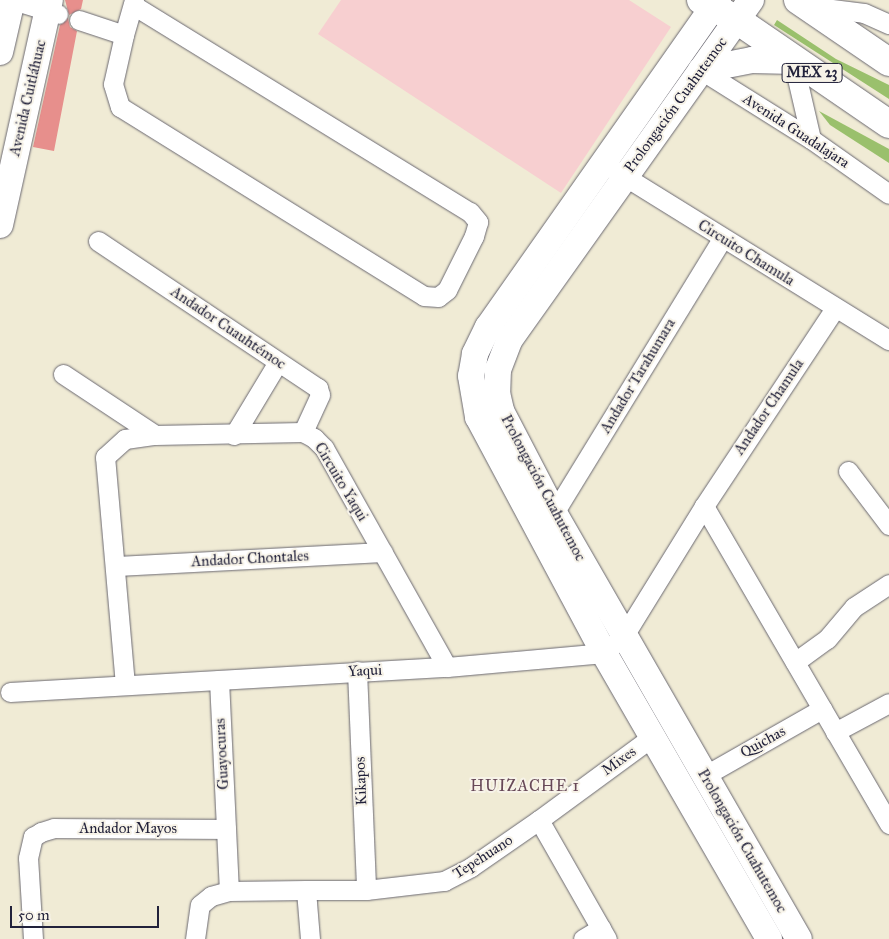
<!DOCTYPE html>
<html>
<head>
<meta charset="utf-8">
<style>
  body { margin:0 }
  #map { position:relative; width:889px; height:939px; overflow:hidden; background:#f0ebd5; font-family:"IM FELL Great Primer",serif }
  div>[style] { position:absolute }
  .built>* { inset:0; background:#f7cfd0 }
  .green>* { inset:0; background:#9ac06c }
  .building>* { inset:0; background:#e78f8c }
  .roads { filter:drop-shadow(0 0 1px #6a6871) drop-shadow(0 0 1px #6a6871) }
  .street>* { height:19px; margin:-9.5px; padding:0 9.5px; transform-origin:9.5px; border-radius:9.5px; background:#fff }
  .secondary>* { height:26px; margin:-13px; padding:0 13px; transform-origin:13px; border-radius:13px; background:#fff }
  .primary>* { height:28px; margin:-14px; padding:0 14px; transform-origin:14px; border-radius:14px; background:#fff }
  span { translate:-50% -50%; white-space:nowrap; text-align:center; line-height:1.15; -webkit-text-stroke:4px #f7f3e8; paint-order:stroke }
  .shield-label span { padding:1px 4px; background:#f7f3e8; border:1px solid; border-radius:4px; -webkit-text-stroke-width:0 }
  .shield-label { font-size:14px; color:#22223b; font-weight:700 }
  .street-label { font-size:15px; color:#22223b }
  .neighbourhood-label { font-size:16px; color:#674857; letter-spacing:1px }
  .scale { position:absolute; left:10px; top:906px; width:149px; height:22px; box-sizing:border-box; border:2px solid #22223b; border-top:0; padding-left:6px; font-size:15px; line-height:18px; white-space:nowrap; color:#22223b; -webkit-text-stroke:4px #f7f3e8; paint-order:stroke }
</style>
</head>
<body>
<div id="map">
  <div class="built">
    <i style="clip-path:polygon(341px 0,629px 0,671px 27px,561px 193px,318px 34px)"></i>
  </div>
  <div class="green">
    <i style="clip-path:polygon(777px 20px,836px 59px,889px 85px,889px 99px,774px 25px)"></i>
    <i style="clip-path:polygon(819px 111px,889px 149px,889px 163px,830px 125px)"></i>
  </div>
  <div class="building">
    <i style="clip-path:polygon(65px 0,83px 0,81px 9px,69px 15px)"></i>
    <i style="clip-path:polygon(68px 18px,70px 27px,77px 31px,54px 151px,33px 147px,60px 25px)"></i>
  </div>
  <div class="roads">
    <div class="street">
      <i style="left:13px;top:0;width:47px;rotate:17.3deg"></i>
      <i style="left:133px;top:5px;width:395px;rotate:31.6deg"></i>
      <i style="left:470px;top:212px;width:13px;rotate:51deg"></i>
      <i style="left:478px;top:222px;width:15px;rotate:106deg"></i>
      <i style="left:474px;top:236px;width:60px;rotate:116.6deg"></i>
      <i style="left:447px;top:290px;width:11px;rotate:142deg"></i>
      <i style="left:438px;top:297px;width:14px;rotate:-176deg"></i>
      <i style="left:424px;top:296px;width:358px;rotate:-148.1deg"></i>
      <i style="left:120px;top:107px;width:24px;rotate:-107deg"></i>
      <i style="left:113px;top:84px;width:50px;rotate:-77.3deg"></i>
      <i style="left:124px;top:35px;width:36px;rotate:-74deg"></i>
      <i style="left:808px;top:6px;width:56px;rotate:7.1deg"></i>
      <i style="left:864px;top:13px;width:27px;rotate:24deg"></i>
      <i style="left:79px;top:20px;width:47px;rotate:18.4deg"></i>
      <i style="left:793px;top:61px;width:80px;rotate:77deg"></i>
      <i style="left:701px;top:70px;width:130px;rotate:32.1deg"></i>
      <i style="left:811px;top:139px;width:95px;rotate:35.2deg"></i>
      <i style="left:616px;top:171px;width:321px;rotate:31.8deg"></i>
      <i style="left:98px;top:241px;width:265px;rotate:33.8deg"></i>
      <i style="left:318px;top:388px;width:7px;rotate:74deg"></i>
      <i style="left:320px;top:395px;width:41px;rotate:114.7deg"></i>
      <i style="left:63px;top:374px;width:110px;rotate:33.5deg"></i>
      <i style="left:234px;top:435px;width:85px;rotate:-58.9deg"></i>
      <i style="left:848px;top:471px;width:68px;rotate:52.8deg"></i>
      <i style="left:704px;top:506px;width:368px;rotate:59.8deg"></i>
      <i style="left:554px;top:513px;width:321px;rotate:-58.5deg"></i>
      <i style="left:117px;top:566px;width:266px;rotate:-3deg"></i>
      <i style="left:795px;top:662px;width:39px;rotate:-36deg"></i>
      <i style="left:827px;top:639px;width:42px;rotate:-49.8deg"></i>
      <i style="left:854px;top:607px;width:42px;rotate:-33.3deg"></i>
      <i style="left:357px;top:671px;width:219px;rotate:87.6deg"></i>
      <i style="left:219px;top:680px;width:211px;rotate:87.3deg"></i>
      <i style="left:125px;top:685px;width:229px;rotate:-95deg"></i>
      <i style="left:105px;top:457px;width:27px;rotate:-42deg"></i>
      <i style="left:125px;top:439px;width:30px;rotate:-8deg"></i>
      <i style="left:155px;top:435px;width:148px;rotate:-1.2deg"></i>
      <i style="left:303px;top:432px;width:13px;rotate:29deg"></i>
      <i style="left:314px;top:438px;width:14px;rotate:45deg"></i>
      <i style="left:324px;top:448px;width:251px;rotate:60.7deg"></i>
      <i style="left:10px;top:692px;width:438px;rotate:-3.3deg"></i>
      <i style="left:447px;top:667px;width:158px;rotate:-5.1deg"></i>
      <i style="left:604px;top:653px;width:28px;rotate:-42deg"></i>
      <i style="left:625px;top:634px;width:150px;rotate:-58.3deg"></i>
      <i style="left:704px;top:506px;width:237px;rotate:-56.5deg"></i>
      <i style="left:835px;top:732px;width:61px;rotate:-28.2deg"></i>
      <i style="left:704px;top:776px;width:136px;rotate:-29.6deg"></i>
      <i style="left:539px;top:820px;width:140px;rotate:-36.3deg"></i>
      <i style="left:33px;top:939px;width:81px;rotate:-93.5deg"></i>
      <i style="left:28px;top:858px;width:22px;rotate:-77deg"></i>
      <i style="left:33px;top:837px;width:9px;rotate:-32deg"></i>
      <i style="left:41px;top:832px;width:14px;rotate:-17deg"></i>
      <i style="left:54px;top:828px;width:172px;rotate:0.3deg"></i>
      <i style="left:195px;top:939px;width:34px;rotate:-82deg"></i>
      <i style="left:200px;top:905px;width:14px;rotate:-39deg"></i>
      <i style="left:211px;top:896px;width:19px;rotate:-16deg"></i>
      <i style="left:229px;top:891px;width:77px;rotate:-0.7deg"></i>
      <i style="left:310px;top:939px;width:49px;rotate:-94.7deg"></i>
      <i style="left:306px;top:890px;width:60px"></i>
      <i style="left:366px;top:890px;width:79px;rotate:-6.6deg"></i>
      <i style="left:444px;top:881px;width:30px;rotate:-27deg"></i>
      <i style="left:471px;top:867px;width:83px;rotate:-34.7deg"></i>
      <i style="left:539px;top:820px;width:137px;rotate:60.3deg"></i>
      <i style="left:583px;top:939px;width:21px;rotate:-31deg"></i>
    </div>
    <div class="secondary">
      <i style="left:718px;top:0;width:400px;rotate:125.1deg"></i>
      <i style="left:488px;top:327px;width:30px;rotate:116deg"></i>
      <i style="left:475px;top:354px;width:22px;rotate:100deg"></i>
      <i style="left:471px;top:376px;width:42px;rotate:80.3deg"></i>
      <i style="left:478px;top:417px;width:268px;rotate:61.9deg"></i>
      <i style="left:604px;top:653px;width:330px;rotate:60deg"></i>
      <i style="left:751px;top:0;width:418px;rotate:125.4deg"></i>
      <i style="left:509px;top:341px;width:30px;rotate:111deg"></i>
      <i style="left:498px;top:369px;width:24px;rotate:92deg"></i>
      <i style="left:497px;top:393px;width:18px;rotate:77deg"></i>
      <i style="left:501px;top:411px;width:115px;rotate:62.5deg"></i>
      <i style="left:554px;top:513px;width:491px;rotate:60.1deg"></i>
      <i style="left:0;top:52px;width:53px;rotate:-77deg"></i>
      <i style="left:701px;top:70px;width:52px;rotate:-11.1deg"></i>
      <i style="left:752px;top:60px;width:41px;rotate:1.4deg"></i>
      <i style="left:0;top:225px;width:230px;rotate:-77.5deg"></i>
    </div>
    <div class="primary">
      <i style="left:701px;top:0;width:41px;rotate:29.1deg"></i>
      <i style="left:737px;top:20px;width:184px;rotate:34.4deg"></i>
      <i style="left:798px;top:0;width:110px;rotate:34.3deg"></i>
    </div>
  </div>
  <div class="shield-label">
    <span style="left:812px;top:73px">MEX 23</span>
  </div>
  <div class="street-label">
    <span style="left:28px;top:98px;rotate:-77deg">Avenida Cuitláhuac</span>
    <span style="left:676px;top:105px;rotate:-54deg">Prolongación Cuahutemoc</span>
    <span style="left:796px;top:131px;rotate:33deg">Avenida Guadalajara</span>
    <span style="left:746px;top:253px;rotate:32deg">Circuito Chamula</span>
    <span style="left:228px;top:328px;rotate:34deg">Andador Cuauhtémoc</span>
    <span style="left:638px;top:376px;rotate:-59deg">Andador Tarahumara</span>
    <span style="left:769px;top:407px;rotate:-56deg">Andador Chamula</span>
    <span style="left:341px;top:482px;rotate:59deg">Circuito Yaqui</span>
    <span style="left:543px;top:488px;rotate:62deg">Prolongación Cuahutemoc</span>
    <span style="left:250px;top:559px;rotate:-3deg">Andador Chontales</span>
    <span style="left:365px;top:671px;rotate:-3deg">Yaqui</span>
    <span style="left:763px;top:742px;rotate:-29deg">Quichas</span>
    <span style="left:222px;top:754px;rotate:-93deg">Guayocuras</span>
    <span style="left:619px;top:761px;rotate:-36deg">Mixes</span>
    <span style="left:361px;top:781px;rotate:-92deg">Kikapos</span>
    <span style="left:128px;top:829px">Andador Mayos</span>
    <span style="left:742px;top:841px;rotate:60deg">Prolongación Cuahutemoc</span>
    <span style="left:483px;top:857px;rotate:-33deg">Tepehuano</span>
  </div>
  <div class="neighbourhood-label">
    <span style="left:525px;top:786px">HUIZACHE 1</span>
  </div>
  <div class="scale">50 m</div>
</div>
</body>
</html>
